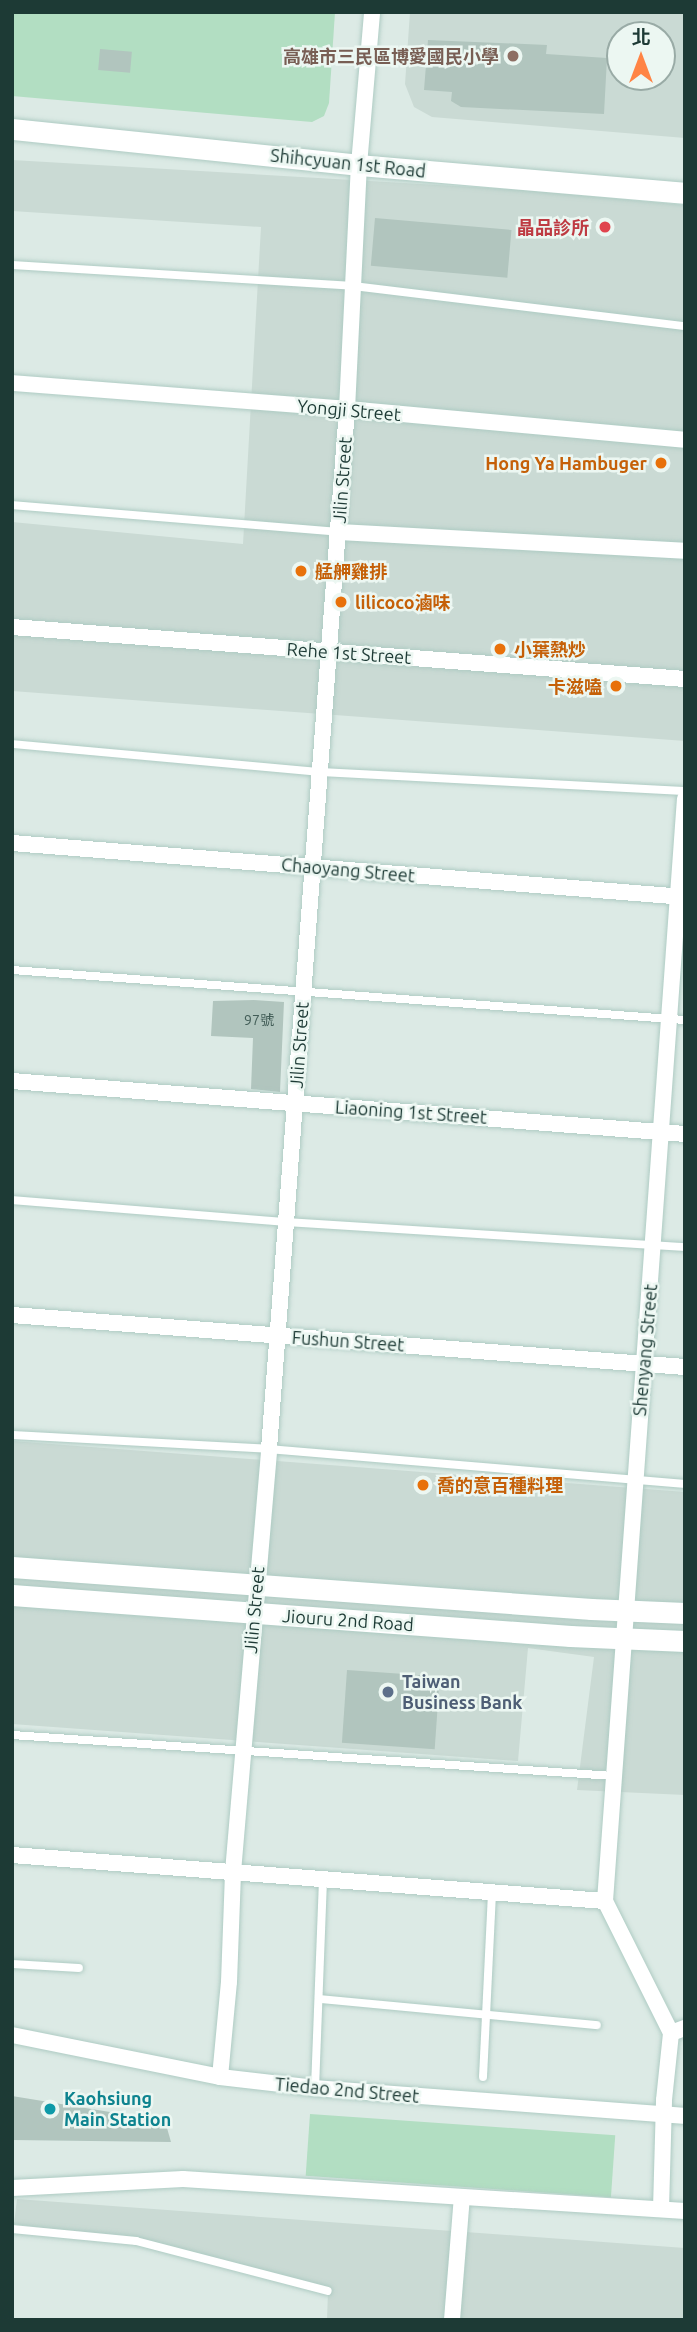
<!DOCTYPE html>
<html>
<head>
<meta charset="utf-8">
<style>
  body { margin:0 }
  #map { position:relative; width:697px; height:2332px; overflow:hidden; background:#dceae5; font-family:Ubuntu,"Noto Sans TC",sans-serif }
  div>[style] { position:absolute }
  .built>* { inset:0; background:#cadad4 }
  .green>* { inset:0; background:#b2dec2; transform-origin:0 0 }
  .building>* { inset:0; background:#b1c5be; transform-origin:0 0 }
  .roads { filter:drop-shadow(0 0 2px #aecbc3) drop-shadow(0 0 2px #aecbc3) }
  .lane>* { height:8px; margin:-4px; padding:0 4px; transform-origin:4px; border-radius:4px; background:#fff }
  .street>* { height:16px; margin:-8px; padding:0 8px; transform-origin:8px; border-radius:8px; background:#fff }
  .secondary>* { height:21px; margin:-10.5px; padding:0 10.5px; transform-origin:10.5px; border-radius:10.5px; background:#fff }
  .dots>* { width:19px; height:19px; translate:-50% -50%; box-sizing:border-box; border:4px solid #ecf7f2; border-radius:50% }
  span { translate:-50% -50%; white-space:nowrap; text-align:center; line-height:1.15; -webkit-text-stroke:5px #ecf7f2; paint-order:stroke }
  .number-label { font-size:14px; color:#425d57 }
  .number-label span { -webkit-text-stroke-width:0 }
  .education-label { font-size:18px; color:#785e54; font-weight:700 }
  .right { translate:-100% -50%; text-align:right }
  .street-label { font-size:18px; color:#1d3a35 }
  .health-label { font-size:18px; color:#be3a42; font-weight:700 }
  .food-label { font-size:18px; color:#c56008; font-weight:700 }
  .left { translate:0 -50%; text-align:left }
  .service-label { font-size:18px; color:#4e5e75; font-weight:700 }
  .culture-label { font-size:18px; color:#0d838f; font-weight:700 }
  .frame { position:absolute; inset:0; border:14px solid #1d3a35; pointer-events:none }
  .north { position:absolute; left:606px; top:21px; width:70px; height:70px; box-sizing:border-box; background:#ecf7f2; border:2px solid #99aba6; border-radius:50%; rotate:0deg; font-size:19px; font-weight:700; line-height:28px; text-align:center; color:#1d3a35 }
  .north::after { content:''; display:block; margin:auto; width:24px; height:32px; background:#ff8445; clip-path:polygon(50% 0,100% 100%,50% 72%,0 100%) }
</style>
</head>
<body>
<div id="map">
  <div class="built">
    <i style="clip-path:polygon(evenodd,410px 12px,685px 12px,685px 138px,432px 117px,414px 107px,405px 84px,410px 12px,620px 35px,662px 35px,662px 77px,620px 77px,620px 35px)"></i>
    <i style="clip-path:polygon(12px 160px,524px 190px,685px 205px,685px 741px,12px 691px,12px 522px,243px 544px,261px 227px,12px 211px)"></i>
    <i style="clip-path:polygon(12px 1441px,685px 1492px,685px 1795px,577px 1790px,594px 1657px,528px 1648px,518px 1761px,12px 1724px)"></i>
    <i style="clip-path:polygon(17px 2199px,685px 2248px,685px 2320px,327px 2320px,328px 2291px,136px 2241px,14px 2224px)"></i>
  </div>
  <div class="green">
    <i style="clip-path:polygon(12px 12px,335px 12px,329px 103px,324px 116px,312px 122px,12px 96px)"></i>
    <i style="left:310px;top:2114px;width:306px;height:62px;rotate:4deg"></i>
  </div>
  <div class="building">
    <i style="clip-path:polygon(428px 40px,547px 45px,546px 54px,607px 58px,604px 114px,461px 107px,451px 101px,452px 92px,424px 90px)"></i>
    <i style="left:100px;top:49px;width:32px;height:21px;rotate:5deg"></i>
    <i style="left:375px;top:218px;width:137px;height:48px;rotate:5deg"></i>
    <i style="clip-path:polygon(254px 1000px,284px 1002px,280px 1092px,251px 1089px,253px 1038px,211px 1036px,213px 1001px)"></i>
    <i style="left:347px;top:1670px;width:93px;height:73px;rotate:4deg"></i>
    <i style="clip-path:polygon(12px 2096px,165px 2121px,171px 2142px,12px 2140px)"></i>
  </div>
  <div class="roads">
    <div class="lane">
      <i style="left:12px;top:265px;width:342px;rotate:3.5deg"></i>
      <i style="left:353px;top:286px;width:334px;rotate:6.9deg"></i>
      <i style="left:12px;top:505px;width:327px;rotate:4.7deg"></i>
      <i style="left:12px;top:744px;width:309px;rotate:5.2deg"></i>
      <i style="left:320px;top:772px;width:365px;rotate:3deg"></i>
      <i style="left:12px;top:970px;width:675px;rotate:4.25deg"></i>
      <i style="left:12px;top:1200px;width:275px;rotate:4.6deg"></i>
      <i style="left:286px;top:1222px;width:400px;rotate:3.6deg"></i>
      <i style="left:12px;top:1435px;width:257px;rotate:3.1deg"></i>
      <i style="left:269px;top:1449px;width:417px;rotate:4.8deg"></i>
      <i style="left:12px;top:1735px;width:602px;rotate:3.9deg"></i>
      <i style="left:12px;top:1964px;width:67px;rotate:3.4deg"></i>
      <i style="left:320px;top:1999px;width:278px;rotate:5.4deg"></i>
      <i style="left:483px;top:2077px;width:182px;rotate:-87.2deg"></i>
      <i style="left:315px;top:2088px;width:208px;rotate:-87.8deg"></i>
      <i style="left:12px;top:2229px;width:125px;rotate:5.5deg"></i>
      <i style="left:136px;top:2241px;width:198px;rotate:14.6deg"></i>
    </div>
    <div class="street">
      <i style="left:12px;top:383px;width:336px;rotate:4.4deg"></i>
      <i style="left:347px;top:409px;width:339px;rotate:5.2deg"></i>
      <i style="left:338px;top:532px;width:348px;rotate:3.1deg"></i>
      <i style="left:12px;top:627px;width:675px;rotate:4.42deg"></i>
      <i style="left:12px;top:843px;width:675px;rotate:4.59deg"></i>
      <i style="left:12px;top:1081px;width:675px;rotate:4.5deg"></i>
      <i style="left:12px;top:1315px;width:675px;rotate:4.42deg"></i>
      <i style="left:12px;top:1855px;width:595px;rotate:4.44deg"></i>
      <i style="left:605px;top:1901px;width:1105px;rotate:-85.85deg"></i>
      <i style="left:605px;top:1901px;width:148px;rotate:63.4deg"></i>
      <i style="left:671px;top:2033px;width:15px;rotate:-20deg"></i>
      <i style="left:12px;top:2035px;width:212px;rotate:11.4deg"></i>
      <i style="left:220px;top:2077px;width:96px;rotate:6.6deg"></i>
      <i style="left:315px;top:2088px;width:371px;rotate:4.3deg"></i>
      <i style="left:220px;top:2077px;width:95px;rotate:-84.6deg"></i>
      <i style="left:229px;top:1982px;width:110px;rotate:-87.9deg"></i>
      <i style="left:233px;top:1872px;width:425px;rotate:-85.1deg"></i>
      <i style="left:269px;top:1449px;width:1043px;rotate:-85.71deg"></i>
      <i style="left:347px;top:409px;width:244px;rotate:-87.2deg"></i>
      <i style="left:359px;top:165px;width:154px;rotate:-85.1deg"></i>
      <i style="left:12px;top:2188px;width:171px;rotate:-3deg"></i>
      <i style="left:183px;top:2179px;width:503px;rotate:3.65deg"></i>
      <i style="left:661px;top:2209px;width:109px;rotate:-88.4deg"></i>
      <i style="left:664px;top:2100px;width:67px;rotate:-84deg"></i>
      <i style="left:452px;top:2320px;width:123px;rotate:-85.4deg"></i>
    </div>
    <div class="secondary">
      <i style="left:12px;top:129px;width:349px;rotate:5.9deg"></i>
      <i style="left:359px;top:165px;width:327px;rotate:4.9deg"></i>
      <i style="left:12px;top:1567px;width:581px;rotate:4.15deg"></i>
      <i style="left:591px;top:1609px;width:94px;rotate:2.4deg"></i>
      <i style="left:12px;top:1595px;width:560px;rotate:4.2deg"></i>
      <i style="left:570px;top:1636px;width:115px;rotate:2.5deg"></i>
    </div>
  </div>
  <div class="dots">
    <i style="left:513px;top:56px;background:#8d6e63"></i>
    <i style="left:605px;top:227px;background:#e0444e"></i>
    <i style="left:661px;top:463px;background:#e8710a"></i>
    <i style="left:301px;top:571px;background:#e8710a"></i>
    <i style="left:341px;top:602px;background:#e8710a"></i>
    <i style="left:500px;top:649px;background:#e8710a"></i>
    <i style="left:616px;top:686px;background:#e8710a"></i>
    <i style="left:423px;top:1485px;background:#e8710a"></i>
    <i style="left:388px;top:1692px;background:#5c6f8a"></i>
    <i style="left:50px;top:2109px;background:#0f9aa8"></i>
  </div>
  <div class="number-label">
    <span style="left:259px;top:1020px">97號</span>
  </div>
  <div class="education-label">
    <span class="right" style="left:499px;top:56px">高雄市三民區博愛國民小學</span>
  </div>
  <div class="street-label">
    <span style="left:348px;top:163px;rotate:6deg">Shihcyuan 1st Road</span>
    <span style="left:349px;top:410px;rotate:5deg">Yongji Street</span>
    <span style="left:342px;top:480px;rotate:-86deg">Jilin Street</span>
    <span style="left:349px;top:653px;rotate:4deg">Rehe 1st Street</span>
    <span style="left:348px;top:870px;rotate:5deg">Chaoyang Street</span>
    <span style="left:299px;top:1045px;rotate:-86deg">Jilin Street</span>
    <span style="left:411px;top:1112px;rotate:4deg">Liaoning 1st Street</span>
    <span style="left:348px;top:1341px;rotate:4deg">Fushun Street</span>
    <span style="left:645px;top:1350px;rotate:-85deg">Shenyang Street</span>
    <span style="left:254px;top:1610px;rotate:-85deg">Jilin Street</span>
    <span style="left:348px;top:1620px;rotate:4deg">Jiouru 2nd Road</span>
    <span style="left:347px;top:2090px;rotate:5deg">Tiedao 2nd Street</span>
  </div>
  <div class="health-label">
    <span class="right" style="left:589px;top:227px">晶品診所</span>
  </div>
  <div class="food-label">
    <span class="right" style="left:647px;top:463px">Hong Ya Hambuger</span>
    <span class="left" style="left:315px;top:571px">艋舺雞排</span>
    <span class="left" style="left:355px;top:602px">lilicoco滷味</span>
    <span class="left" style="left:514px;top:649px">小葉熱炒</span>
    <span class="right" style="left:602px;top:686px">卡滋嗑</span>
    <span class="left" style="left:437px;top:1485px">喬的意百種料理</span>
  </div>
  <div class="service-label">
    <span class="left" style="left:402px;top:1692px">Taiwan<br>Business Bank</span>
  </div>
  <div class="culture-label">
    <span class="left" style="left:64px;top:2109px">Kaohsiung<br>Main Station</span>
  </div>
  <div class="frame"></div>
  <div class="north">北</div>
</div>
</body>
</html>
